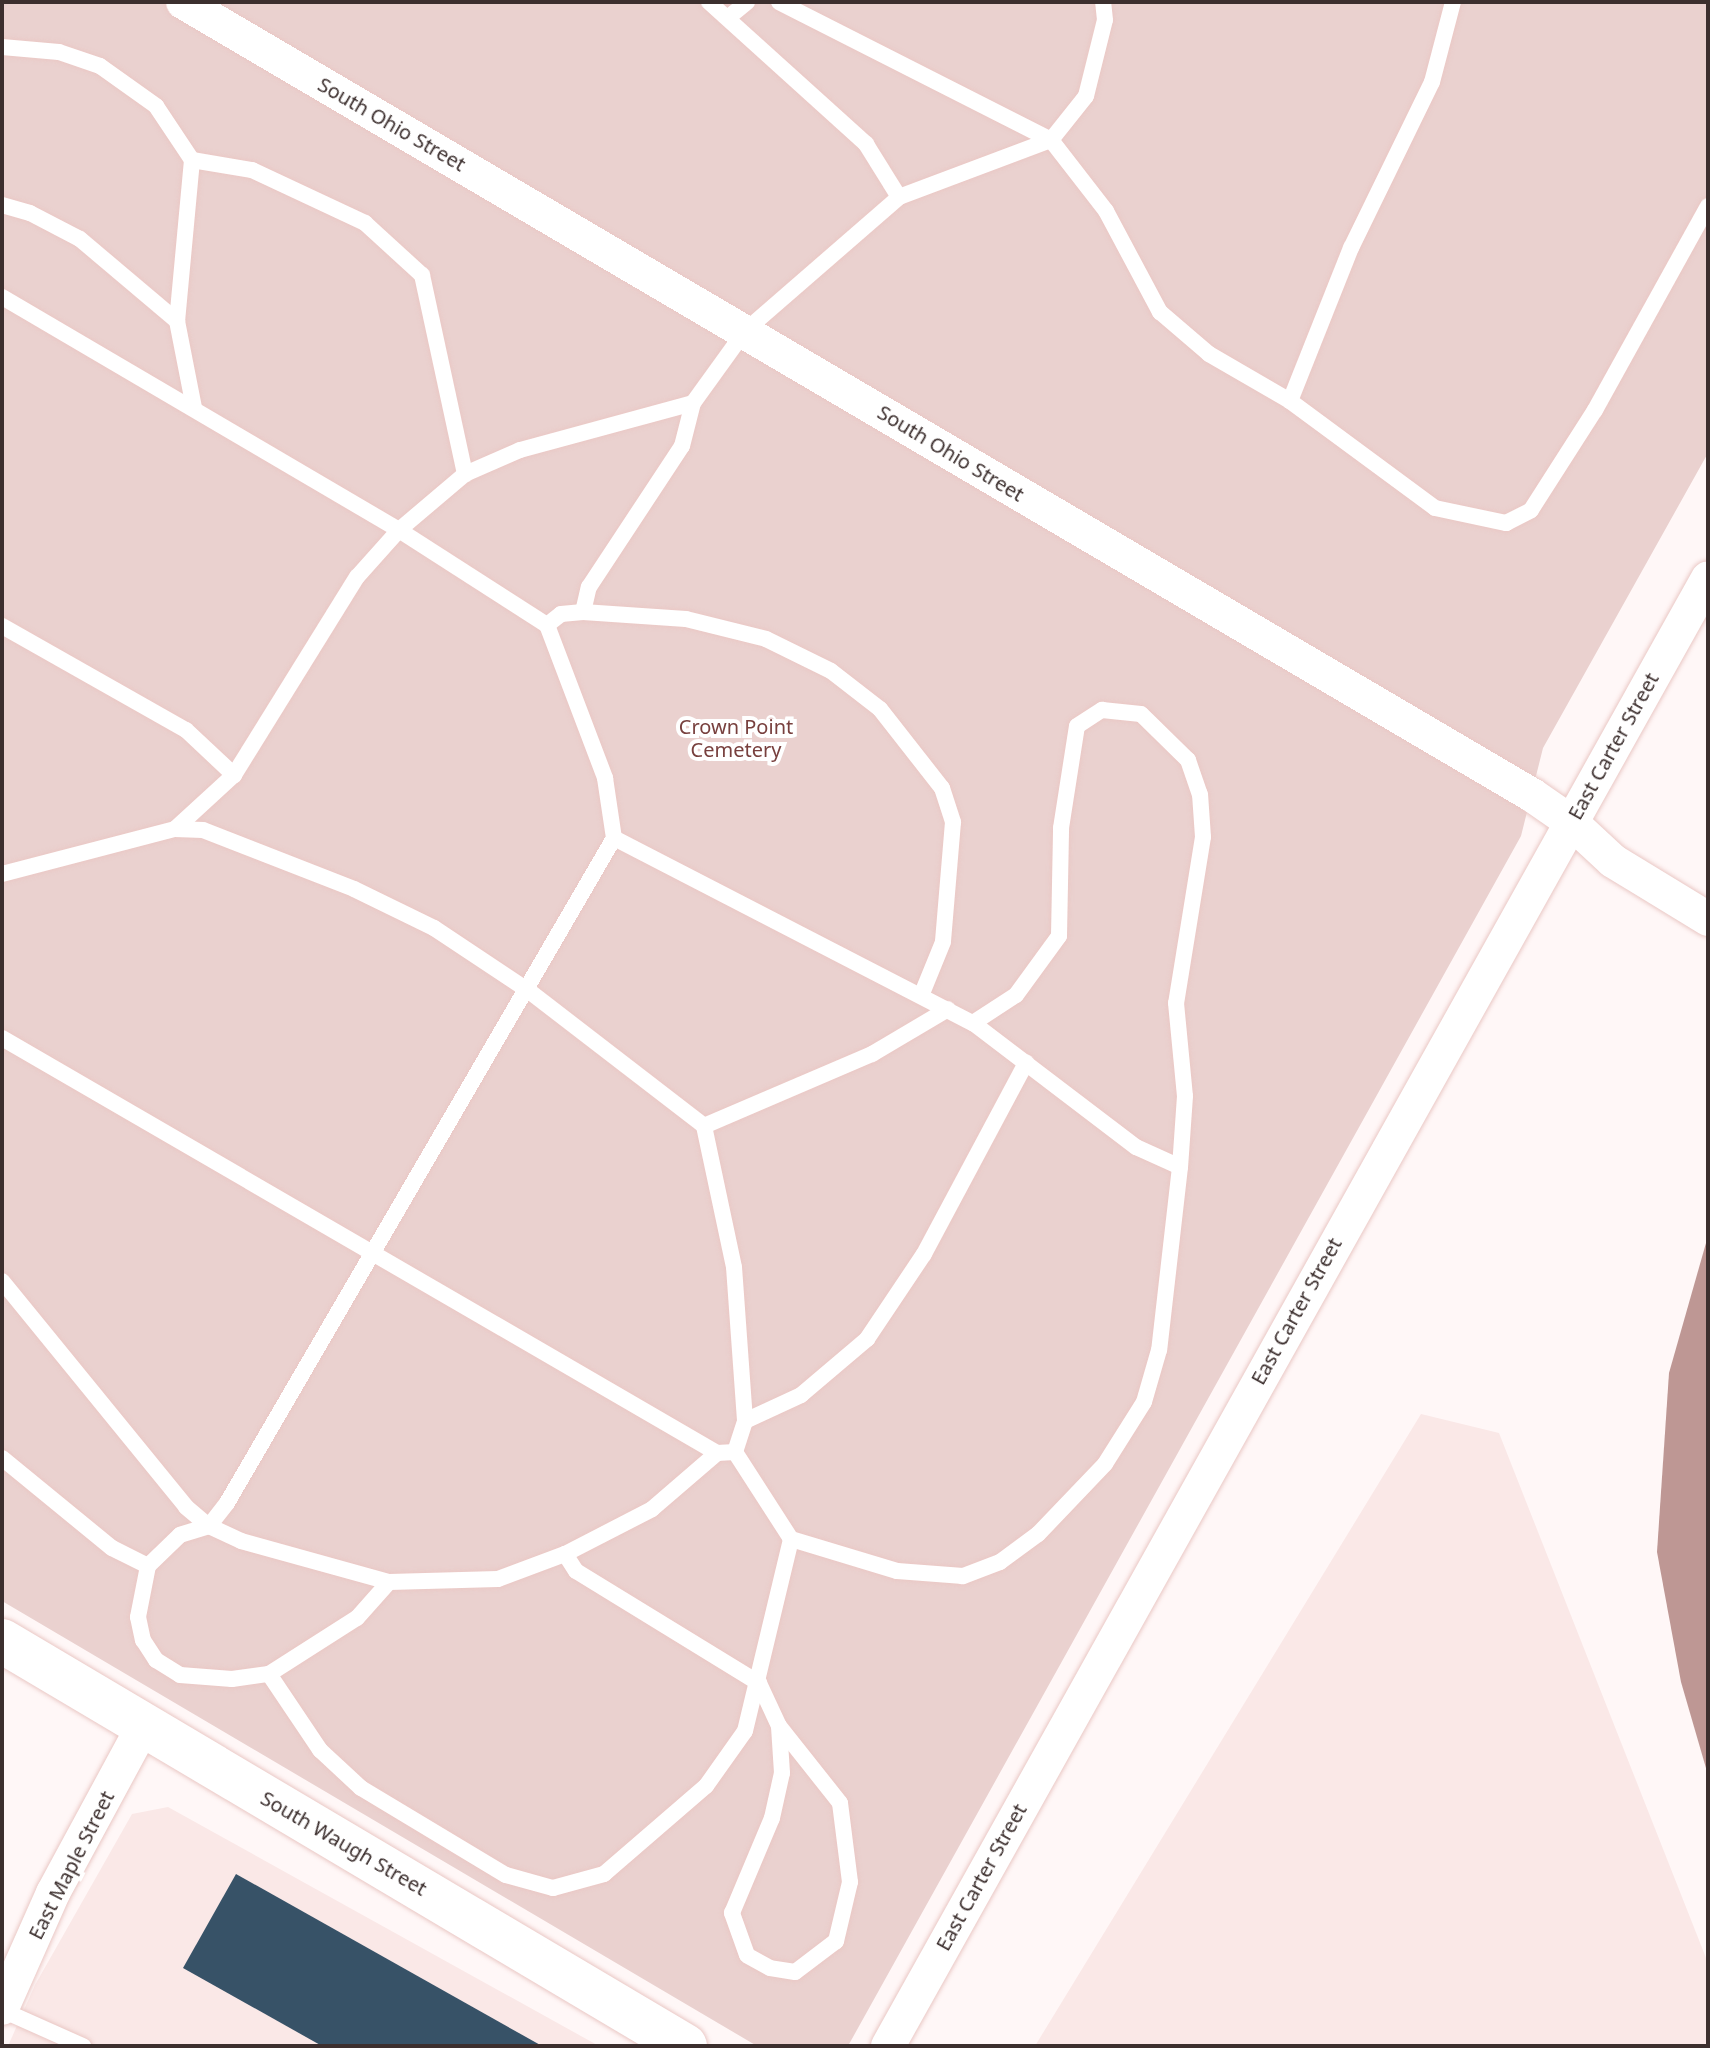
<!DOCTYPE html>
<html>
<head>
<meta charset="utf-8">
<style>
  body { margin:0 }
  #map { position:relative; width:1710px; height:2048px; overflow:hidden; background:#fff7f7; font-family:"Noto Sans",sans-serif }
  div>[style] { position:absolute }
  .built>* { inset:0; background:#fae8e7 }
  .green>* { inset:0; background:#ead1cf }
  .water>* { inset:0; background:#be9794 }
  .building>* { inset:0; background:#375267 }
  .roads { filter:drop-shadow(0 0 2px #eac8c5) drop-shadow(0 0 2px #eac8c5) }
  .lane>* { height:16px; margin:-8px; padding:0 8px; transform-origin:8px; border-radius:8px; background:#fff }
  .street>* { height:34px; margin:-17px; padding:0 17px; transform-origin:17px; border-radius:17px; background:#fff }
  .secondary>* { height:44px; margin:-22px; padding:0 22px; transform-origin:22px; border-radius:22px; background:#fff }
  span { translate:-50% -50%; white-space:nowrap; text-align:center; line-height:1.15; -webkit-text-stroke:8px #fff; paint-order:stroke }
  .street-label { font-size:20px; color:#3c2f2e }
  .park-label { font-size:20px; color:#78403e }
  .frame { position:absolute; inset:0; border:4px solid #3c2f2e; pointer-events:none }
</style>
</head>
<body>
<div id="map">
  <div class="built">
    <i style="clip-path:polygon(1421px 1414px,1499px 1433px,1708px 1963px,1708px 2046px,1035px 2046px)"></i>
    <i style="clip-path:polygon(168px 1807px,599px 2046px,8px 2046px,35px 1985px,132px 1814px)"></i>
  </div>
  <div class="green">
    <i style="clip-path:polygon(2px 2px,1708px 2px,1708px 453px,1543px 748px,1521px 836px,848px 2046px,757px 2046px,2px 1601px)"></i>
  </div>
  <div class="water">
    <i style="clip-path:polygon(1708px 1236px,1708px 1775px,1681px 1682px,1657px 1552px,1669px 1373px)"></i>
  </div>
  <div class="building">
    <i style="clip-path:polygon(236px 1874px,542px 2046px,322px 2046px,183px 1968px)"></i>
  </div>
  <div class="roads">
    <div class="lane">
      <i style="left:709px;top:2px;width:212px;rotate:42.1deg"></i>
      <i style="left:866px;top:144px;width:62px;rotate:58.1deg"></i>
      <i style="left:779px;top:2px;width:305px;rotate:26.9deg"></i>
      <i style="left:1051px;top:140px;width:90px;rotate:52.2deg"></i>
      <i style="left:1106px;top:211px;width:115px;rotate:61.9deg"></i>
      <i style="left:1160px;top:312px;width:65px;rotate:40.6deg"></i>
      <i style="left:1209px;top:354px;width:94px;rotate:30.1deg"></i>
      <i style="left:1290px;top:401px;width:180px;rotate:36.4deg"></i>
      <i style="left:1435px;top:508px;width:73px;rotate:11.9deg"></i>
      <i style="left:1506px;top:523px;width:28px;rotate:-27deg"></i>
      <i style="left:1531px;top:510px;width:119px;rotate:-57.4deg"></i>
      <i style="left:1595px;top:410px;width:233px;rotate:-61deg"></i>
      <i style="left:730px;top:16px;width:22px;rotate:-39deg"></i>
      <i style="left:2px;top:47px;width:57px;rotate:5deg"></i>
      <i style="left:59px;top:52px;width:43px;rotate:18.9deg"></i>
      <i style="left:100px;top:66px;width:69px;rotate:35.5deg"></i>
      <i style="left:156px;top:106px;width:65px;rotate:56.3deg"></i>
      <i style="left:192px;top:160px;width:162px;rotate:95.3deg"></i>
      <i style="left:177px;top:321px;width:89px;rotate:78.9deg"></i>
      <i style="left:192px;top:160px;width:61px;rotate:9.5deg"></i>
      <i style="left:252px;top:170px;width:125px;rotate:25.1deg"></i>
      <i style="left:365px;top:223px;width:77px;rotate:42.4deg"></i>
      <i style="left:422px;top:275px;width:204px;rotate:77.8deg"></i>
      <i style="left:2px;top:205px;width:29px;rotate:16deg"></i>
      <i style="left:30px;top:213px;width:56px;rotate:27.5deg"></i>
      <i style="left:80px;top:239px;width:127px;rotate:40.2deg"></i>
      <i style="left:2px;top:297px;width:460px;rotate:30.4deg"></i>
      <i style="left:399px;top:530px;width:176px;rotate:32.7deg"></i>
      <i style="left:547px;top:625px;width:164px;rotate:69.2deg"></i>
      <i style="left:605px;top:778px;width:61px;rotate:81.5deg"></i>
      <i style="left:614px;top:838px;width:769px;rotate:120.2deg"></i>
      <i style="left:227px;top:1503px;width:29px;rotate:128deg"></i>
      <i style="left:209px;top:1526px;width:30px;rotate:163deg"></i>
      <i style="left:180px;top:1535px;width:45px;rotate:135.9deg"></i>
      <i style="left:148px;top:1566px;width:52px;rotate:101.1deg"></i>
      <i style="left:138px;top:1617px;width:24px;rotate:78deg"></i>
      <i style="left:143px;top:1640px;width:24px;rotate:57deg"></i>
      <i style="left:156px;top:1660px;width:28px;rotate:32deg"></i>
      <i style="left:180px;top:1675px;width:52px;rotate:4.4deg"></i>
      <i style="left:232px;top:1679px;width:37px;rotate:-8deg"></i>
      <i style="left:269px;top:1674px;width:104px;rotate:-32.5deg"></i>
      <i style="left:357px;top:1618px;width:48px;rotate:-48.4deg"></i>
      <i style="left:1290px;top:401px;width:165px;rotate:-68.3deg"></i>
      <i style="left:1351px;top:248px;width:185px;rotate:-64deg"></i>
      <i style="left:1432px;top:82px;width:83px;rotate:-75.3deg"></i>
      <i style="left:583px;top:612px;width:26px;rotate:-77deg"></i>
      <i style="left:589px;top:587px;width:169px;rotate:-56.6deg"></i>
      <i style="left:682px;top:446px;width:44px;rotate:-75.7deg"></i>
      <i style="left:693px;top:403px;width:89px;rotate:-54.2deg"></i>
      <i style="left:745px;top:331px;width:204px;rotate:-41deg"></i>
      <i style="left:899px;top:197px;width:162px;rotate:-20.6deg"></i>
      <i style="left:1051px;top:140px;width:56px;rotate:-51.5deg"></i>
      <i style="left:1086px;top:96px;width:78px;rotate:-76deg"></i>
      <i style="left:1105px;top:20px;width:18px;rotate:-96deg"></i>
      <i style="left:547px;top:625px;width:18px;rotate:-38deg"></i>
      <i style="left:561px;top:614px;width:22px;rotate:-5deg"></i>
      <i style="left:583px;top:612px;width:103px;rotate:3.9deg"></i>
      <i style="left:686px;top:619px;width:82px;rotate:14deg"></i>
      <i style="left:766px;top:639px;width:72px;rotate:26.2deg"></i>
      <i style="left:831px;top:671px;width:62px;rotate:37.8deg"></i>
      <i style="left:880px;top:709px;width:100px;rotate:51.9deg"></i>
      <i style="left:942px;top:788px;width:36px;rotate:72deg"></i>
      <i style="left:953px;top:822px;width:120px;rotate:94.8deg"></i>
      <i style="left:943px;top:942px;width:58px;rotate:112.2deg"></i>
      <i style="left:2px;top:626px;width:211px;rotate:29.5deg"></i>
      <i style="left:186px;top:730px;width:66px;rotate:43.2deg"></i>
      <i style="left:175px;top:829px;width:80px;rotate:-42.5deg"></i>
      <i style="left:234px;top:775px;width:233px;rotate:-58.2deg"></i>
      <i style="left:357px;top:577px;width:63px;rotate:-48.2deg"></i>
      <i style="left:399px;top:530px;width:87px;rotate:-40.3deg"></i>
      <i style="left:465px;top:474px;width:60px;rotate:-23.6deg"></i>
      <i style="left:520px;top:450px;width:179px;rotate:-15.2deg"></i>
      <i style="left:614px;top:838px;width:404px;rotate:27.3deg"></i>
      <i style="left:973px;top:1023px;width:51px;rotate:-33.1deg"></i>
      <i style="left:1016px;top:995px;width:73px;rotate:-53.9deg"></i>
      <i style="left:1059px;top:936px;width:108px;rotate:-88.9deg"></i>
      <i style="left:1061px;top:828px;width:103px;rotate:-81.1deg"></i>
      <i style="left:1077px;top:726px;width:30px;rotate:-33deg"></i>
      <i style="left:1102px;top:710px;width:39px;rotate:6deg"></i>
      <i style="left:1141px;top:714px;width:66px;rotate:44.4deg"></i>
      <i style="left:1188px;top:760px;width:36px;rotate:71deg"></i>
      <i style="left:1200px;top:794px;width:43px;rotate:86deg"></i>
      <i style="left:1203px;top:837px;width:168px;rotate:99.2deg"></i>
      <i style="left:1176px;top:1003px;width:93px;rotate:84.5deg"></i>
      <i style="left:1185px;top:1096px;width:71px;rotate:94deg"></i>
      <i style="left:1180px;top:1167px;width:184px;rotate:96.5deg"></i>
      <i style="left:1159px;top:1350px;width:54px;rotate:106.1deg"></i>
      <i style="left:1144px;top:1402px;width:73px;rotate:122.2deg"></i>
      <i style="left:1105px;top:1464px;width:97px;rotate:133.7deg"></i>
      <i style="left:1038px;top:1534px;width:47px;rotate:143.6deg"></i>
      <i style="left:1000px;top:1562px;width:40px;rotate:159deg"></i>
      <i style="left:963px;top:1576px;width:66px;rotate:-175.7deg"></i>
      <i style="left:897px;top:1571px;width:111px;rotate:-163.2deg"></i>
      <i style="left:2px;top:874px;width:179px;rotate:-14.6deg"></i>
      <i style="left:175px;top:829px;width:28px;rotate:2deg"></i>
      <i style="left:203px;top:830px;width:162px;rotate:21.3deg"></i>
      <i style="left:354px;top:889px;width:89px;rotate:26deg"></i>
      <i style="left:434px;top:928px;width:114px;rotate:33.6deg"></i>
      <i style="left:529px;top:991px;width:221px;rotate:37.6deg"></i>
      <i style="left:704px;top:1126px;width:144px;rotate:78deg"></i>
      <i style="left:734px;top:1267px;width:154px;rotate:85.9deg"></i>
      <i style="left:973px;top:1023px;width:205px;rotate:37.3deg"></i>
      <i style="left:1136px;top:1147px;width:48px;rotate:24.4deg"></i>
      <i style="left:2px;top:1038px;width:827px;rotate:30.13deg"></i>
      <i style="left:704px;top:1126px;width:183px;rotate:-23.2deg"></i>
      <i style="left:872px;top:1054px;width:88px;rotate:-30.6deg"></i>
      <i style="left:2px;top:1281px;width:291px;rotate:50.8deg"></i>
      <i style="left:186px;top:1507px;width:30px;rotate:40deg"></i>
      <i style="left:209px;top:1526px;width:35px;rotate:25deg"></i>
      <i style="left:241px;top:1541px;width:154px;rotate:15.5deg"></i>
      <i style="left:389px;top:1582px;width:109px;rotate:-1.6deg"></i>
      <i style="left:498px;top:1579px;width:72px;rotate:-20.5deg"></i>
      <i style="left:565px;top:1554px;width:98px;rotate:-27.3deg"></i>
      <i style="left:652px;top:1509px;width:86px;rotate:-40.7deg"></i>
      <i style="left:717px;top:1453px;width:18px;rotate:-3deg"></i>
      <i style="left:2px;top:1458px;width:142px;rotate:39.3deg"></i>
      <i style="left:112px;top:1548px;width:40px;rotate:26.6deg"></i>
      <i style="left:565px;top:1554px;width:20px;rotate:57deg"></i>
      <i style="left:576px;top:1571px;width:215px;rotate:31.5deg"></i>
      <i style="left:759px;top:1683px;width:47px;rotate:65.1deg"></i>
      <i style="left:269px;top:1674px;width:92px;rotate:56.1deg"></i>
      <i style="left:320px;top:1750px;width:56px;rotate:42.8deg"></i>
      <i style="left:361px;top:1788px;width:169px;rotate:31deg"></i>
      <i style="left:506px;top:1875px;width:49px;rotate:15.5deg"></i>
      <i style="left:553px;top:1888px;width:53px;rotate:-15.4deg"></i>
      <i style="left:604px;top:1874px;width:135px;rotate:-40.8deg"></i>
      <i style="left:706px;top:1786px;width:67px;rotate:-54.7deg"></i>
      <i style="left:745px;top:1731px;width:197px;rotate:-76.5deg"></i>
      <i style="left:791px;top:1539px;width:103px;rotate:-122.8deg"></i>
      <i style="left:735px;top:1452px;width:33px;rotate:-72deg"></i>
      <i style="left:745px;top:1421px;width:62px;rotate:-24.9deg"></i>
      <i style="left:801px;top:1395px;width:87px;rotate:-40.3deg"></i>
      <i style="left:867px;top:1339px;width:102px;rotate:-56.2deg"></i>
      <i style="left:924px;top:1254px;width:217px;rotate:-61.9deg"></i>
      <i style="left:779px;top:1726px;width:98px;rotate:51.6deg"></i>
      <i style="left:840px;top:1803px;width:80px;rotate:82.8deg"></i>
      <i style="left:850px;top:1882px;width:61px;rotate:103.3deg"></i>
      <i style="left:836px;top:1941px;width:51px;rotate:142.9deg"></i>
      <i style="left:795px;top:1972px;width:25px;rotate:-171deg"></i>
      <i style="left:770px;top:1968px;width:26px;rotate:-151deg"></i>
      <i style="left:747px;top:1955px;width:45px;rotate:-109.7deg"></i>
      <i style="left:732px;top:1913px;width:103px;rotate:-67.2deg"></i>
      <i style="left:772px;top:1818px;width:46px;rotate:-77.5deg"></i>
      <i style="left:782px;top:1773px;width:47px;rotate:-93.7deg"></i>
      <i style="left:2px;top:2010px;width:89px;rotate:24deg"></i>
    </div>
    <div class="street">
      <i style="left:183px;top:2px;width:1565px;rotate:30.45deg"></i>
      <i style="left:1532px;top:795px;width:47px;rotate:34.7deg"></i>
      <i style="left:1571px;top:822px;width:57px;rotate:42.9deg"></i>
      <i style="left:1613px;top:861px;width:111px;rotate:31.4deg"></i>
      <i style="left:2px;top:2008px;width:126px;rotate:-66.1deg"></i>
      <i style="left:53px;top:1893px;width:191px;rotate:-61.6deg"></i>
      <i style="left:888px;top:2046px;width:1681px;rotate:-60.81deg"></i>
    </div>
    <div class="secondary">
      <i style="left:2px;top:1641px;width:794px;rotate:30.67deg"></i>
    </div>
  </div>
  <div class="street-label">
    <span style="left:392px;top:124px;rotate:30deg">South Ohio Street</span>
    <span style="left:951px;top:453px;rotate:31deg">South Ohio Street</span>
    <span style="left:1613px;top:746px;rotate:-61deg">East Carter Street</span>
    <span style="left:1296px;top:1311px;rotate:-61deg">East Carter Street</span>
    <span style="left:344px;top:1843px;rotate:30deg">South Waugh Street</span>
    <span style="left:71px;top:1865px;rotate:-63deg">East Maple Street</span>
    <span style="left:981px;top:1877px;rotate:-61deg">East Carter Street</span>
  </div>
  <div class="park-label">
    <span style="left:736px;top:738px">Crown Point<br>Cemetery</span>
  </div>
  <div class="frame"></div>
</div>
</body>
</html>
